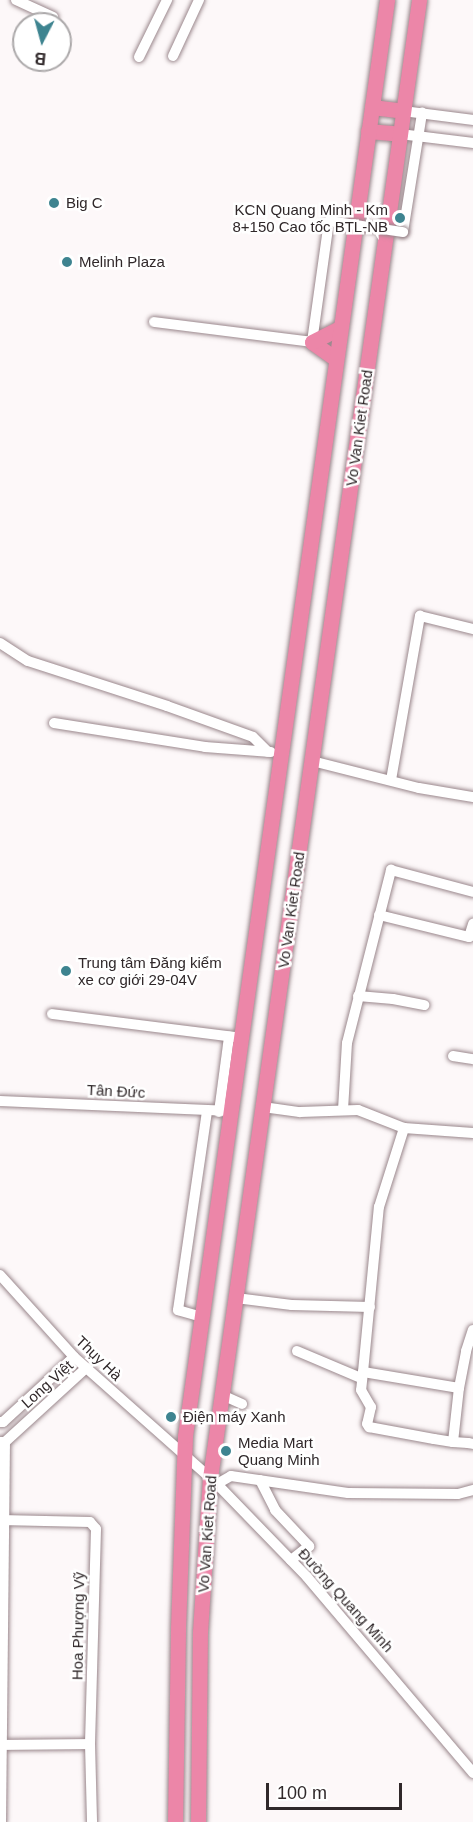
<!DOCTYPE html>
<html>
<head>
<meta charset="utf-8">
<style>
  body { margin:0 }
  #map { position:relative; width:473px; height:1822px; overflow:hidden; background:#fdf8f9; font-family:Helvetica,sans-serif }
  div>[style] { position:absolute }
  .roads { filter:drop-shadow(0 0 2px #9a878c) drop-shadow(0 0 2px #9a878c) }
  .minor>* { height:10px; margin:-5px; padding:0 5px; transform-origin:5px; border-radius:5px; background:#fff }
  .highway>* { height:15px; margin:-7.5px; padding:0 7.5px; transform-origin:7.5px; border-radius:7.5px; background:#ec86a8 }
  .bridges { filter:drop-shadow(0 0 2px #9a878c) drop-shadow(0 0 2px #9a878c) }
  .minor-bridge>* { height:10px; margin:-5px; padding:0 5px; transform-origin:5px; border-radius:5px; background:#fff }
  .dots>* { width:16px; height:16px; translate:-50% -50%; box-sizing:border-box; border:3px solid #fff; border-radius:50% }
  span { translate:-50% -50%; white-space:nowrap; text-align:center; line-height:1.15; -webkit-text-stroke:5px #fff; paint-order:stroke }
  .poi-label { font-size:15px; color:#30282a }
  .left { translate:0 -50%; text-align:left }
  .right { translate:-100% -50%; text-align:right }
  .street-label { font-size:15px; color:#30282a }
  .north { position:absolute; left:12px; top:12px; width:60px; height:60px; box-sizing:border-box; background:#fff; border:2px solid #aca9aa; border-radius:50%; rotate:186deg; font-size:16px; font-weight:700; line-height:24px; text-align:center; color:#30282a }
  .north::after { content:''; display:block; margin:auto; width:21px; height:27px; background:#3e8490; clip-path:polygon(50% 0,100% 100%,50% 72%,0 100%) }
  .scale { position:absolute; left:266px; top:1783px; width:136px; height:27px; box-sizing:border-box; border:3px solid #30282a; border-top:0; padding-left:8px; font-size:18px; line-height:21px; white-space:nowrap; color:#30282a; -webkit-text-stroke:4px #fff; paint-order:stroke }
</style>
</head>
<body>
<div id="map">
  <div class="roads">
    <div class="minor">
      <i style="left:16px;top:0;width:41px;rotate:24.7deg"></i>
      <i style="left:173px;top:56px;width:62px;rotate:-65.1deg"></i>
      <i style="left:139px;top:57px;width:64px;rotate:-63.8deg"></i>
      <i style="left:403px;top:111px;width:71px;rotate:7.3deg"></i>
      <i style="left:400px;top:134px;width:74px;rotate:7deg"></i>
      <i style="left:403px;top:232px;width:121px;rotate:-80.9deg"></i>
      <i style="left:154px;top:322px;width:159px;rotate:7.2deg"></i>
      <i style="left:312px;top:342px;width:122px;rotate:-82deg"></i>
      <i style="left:0;top:643px;width:33px;rotate:33deg"></i>
      <i style="left:28px;top:661px;width:146px;rotate:17.9deg"></i>
      <i style="left:167px;top:706px;width:91px;rotate:19.8deg"></i>
      <i style="left:253px;top:737px;width:21px;rotate:45deg"></i>
      <i style="left:54px;top:723px;width:153px;rotate:9deg"></i>
      <i style="left:205px;top:747px;width:66px;rotate:4.3deg"></i>
      <i style="left:312px;top:761px;width:110px;rotate:14.2deg"></i>
      <i style="left:419px;top:788px;width:55px;rotate:9.5deg"></i>
      <i style="left:391px;top:780px;width:167px;rotate:-80deg"></i>
      <i style="left:420px;top:616px;width:55px;rotate:13.8deg"></i>
      <i style="left:379px;top:915px;width:93px;rotate:13.7deg"></i>
      <i style="left:469px;top:937px;width:14px;rotate:-73deg"></i>
      <i style="left:358px;top:996px;width:35px;rotate:5deg"></i>
      <i style="left:393px;top:999px;width:32px;rotate:11deg"></i>
      <i style="left:52px;top:1014px;width:191px;rotate:7.2deg"></i>
      <i style="left:453px;top:1056px;width:20px;rotate:9deg"></i>
      <i style="left:0;top:1101px;width:231px;rotate:2.5deg"></i>
      <i style="left:263px;top:1107px;width:37px;rotate:8deg"></i>
      <i style="left:300px;top:1112px;width:58px;rotate:-2deg"></i>
      <i style="left:358px;top:1110px;width:49px;rotate:21.4deg"></i>
      <i style="left:404px;top:1128px;width:69px;rotate:4.1deg"></i>
      <i style="left:343px;top:1110px;width:67px;rotate:-86.6deg"></i>
      <i style="left:347px;top:1043px;width:179px;rotate:-75.7deg"></i>
      <i style="left:391px;top:870px;width:85px;rotate:15deg"></i>
      <i style="left:219px;top:1112px;width:76px;rotate:-82.4deg"></i>
      <i style="left:0;top:1275px;width:110px;rotate:47.9deg"></i>
      <i style="left:74px;top:1357px;width:191px;rotate:41.6deg"></i>
      <i style="left:217px;top:1484px;width:129px;rotate:45.9deg"></i>
      <i style="left:307px;top:1577px;width:257px;rotate:49.7deg"></i>
      <i style="left:236px;top:1298px;width:56px;rotate:7.1deg"></i>
      <i style="left:292px;top:1305px;width:78px;rotate:1.5deg"></i>
      <i style="left:202px;top:1317px;width:25px;rotate:-164deg"></i>
      <i style="left:178px;top:1310px;width:201px;rotate:-81.7deg"></i>
      <i style="left:297px;top:1351px;width:69px;rotate:22.9deg"></i>
      <i style="left:363px;top:1372px;width:166px;rotate:-84.5deg"></i>
      <i style="left:379px;top:1207px;width:83px;rotate:-72.4deg"></i>
      <i style="left:459px;top:1388px;width:38px;rotate:-79deg"></i>
      <i style="left:466px;top:1351px;width:22px;rotate:-72deg"></i>
      <i style="left:222px;top:1395px;width:22px;rotate:24deg"></i>
      <i style="left:0;top:1422px;width:3px"></i>
      <i style="left:3px;top:1422px;width:96px;rotate:-42.5deg"></i>
      <i style="left:0;top:1442px;width:5px"></i>
      <i style="left:5px;top:1442px;width:110px;rotate:-42.4deg"></i>
      <i style="left:453px;top:1442px;width:54px;rotate:-83.7deg"></i>
      <i style="left:459px;top:1388px;width:97px;rotate:-170.5deg"></i>
      <i style="left:363px;top:1372px;width:18px;rotate:96deg"></i>
      <i style="left:361px;top:1390px;width:20px;rotate:60deg"></i>
      <i style="left:371px;top:1407px;width:17px;rotate:103deg"></i>
      <i style="left:367px;top:1424px;width:4px;rotate:56deg"></i>
      <i style="left:369px;top:1427px;width:66px;rotate:10.5deg"></i>
      <i style="left:434px;top:1439px;width:19px;rotate:9deg"></i>
      <i style="left:453px;top:1442px;width:15px;rotate:4deg"></i>
      <i style="left:468px;top:1443px;width:5px;rotate:11deg"></i>
      <i style="left:260px;top:1480px;width:34px;rotate:63deg"></i>
      <i style="left:275px;top:1510px;width:50px;rotate:46.6deg"></i>
      <i style="left:309px;top:1546px;width:23px;rotate:142deg"></i>
      <i style="left:217px;top:1484px;width:16px;rotate:-30deg"></i>
      <i style="left:231px;top:1476px;width:118px;rotate:8.3deg"></i>
      <i style="left:348px;top:1493px;width:110px;rotate:0.5deg"></i>
      <i style="left:458px;top:1494px;width:16px;rotate:-15deg"></i>
      <i style="left:0;top:1520px;width:90px;rotate:1.3deg"></i>
      <i style="left:90px;top:1522px;width:9px;rotate:49deg"></i>
      <i style="left:96px;top:1529px;width:215px;rotate:91.6deg"></i>
      <i style="left:90px;top:1744px;width:78px;rotate:88.5deg"></i>
      <i style="left:0;top:1745px;width:90px;rotate:-0.6deg"></i>
      <i style="left:1px;top:1822px;width:380px;rotate:-89.4deg"></i>
    </div>
    <div class="highway">
      <i style="left:372px;top:107px;width:31px;rotate:7deg"></i>
      <i style="left:368px;top:131px;width:32px;rotate:5deg"></i>
      <i style="left:336px;top:359px;width:29px;rotate:-145deg"></i>
      <i style="left:312px;top:342px;width:31px;rotate:-27deg"></i>
      <i style="left:175px;top:1822px;width:194px;rotate:-89.1deg"></i>
      <i style="left:178px;top:1628px;width:192px;rotate:-87.9deg"></i>
      <i style="left:185px;top:1436px;width:1450px;rotate:-81.99deg"></i>
      <i style="left:198px;top:1822px;width:190px;rotate:-89.4deg"></i>
      <i style="left:200px;top:1632px;width:154px;rotate:-86.3deg"></i>
      <i style="left:210px;top:1478px;width:1493px;rotate:-81.95deg"></i>
    </div>
  </div>
  <div class="bridges">
    <div class="minor-bridge">
      <i style="left:329px;top:221px;width:75px;rotate:8.5deg"></i>
    </div>
  </div>
  <div class="dots">
    <i style="left:54px;top:203px;background:#3e8490"></i>
    <i style="left:400px;top:218px;background:#3e8490"></i>
    <i style="left:67px;top:262px;background:#3e8490"></i>
    <i style="left:66px;top:971px;background:#3e8490"></i>
    <i style="left:171px;top:1417px;background:#3e8490"></i>
    <i style="left:226px;top:1451px;background:#3e8490"></i>
  </div>
  <div class="poi-label">
    <span class="left" style="left:66px;top:203px">Big C</span>
    <span class="right" style="left:388px;top:218px">KCN Quang Minh - Km<br>8+150 Cao tốc BTL-NB</span>
    <span class="left" style="left:79px;top:262px">Melinh Plaza</span>
    <span class="left" style="left:78px;top:971px">Trung tâm Đăng kiểm<br>xe cơ giới 29-04V</span>
    <span class="left" style="left:183px;top:1417px">Điện máy Xanh</span>
    <span class="left" style="left:238px;top:1451px">Media Mart<br>Quang Minh</span>
  </div>
  <div class="street-label">
    <span style="left:359px;top:428px;rotate:-82deg">Vo Van Kiet Road</span>
    <span style="left:291px;top:910px;rotate:-82deg">Vo Van Kiet Road</span>
    <span style="left:116px;top:1091px;rotate:3deg">Tân Đức</span>
    <span style="left:99px;top:1358px;rotate:44deg">Thụy Hà</span>
    <span style="left:47px;top:1384px;rotate:-42deg">Long Việt</span>
    <span style="left:207px;top:1534px;rotate:-86deg">Vo Van Kiet Road</span>
    <span style="left:346px;top:1600px;rotate:48deg">Đường Quang Minh</span>
    <span style="left:78px;top:1626px;rotate:-89deg">Hoa Phượng Vỹ</span>
  </div>
  <div class="north">B</div>
  <div class="scale">100 m</div>
</div>
</body>
</html>
